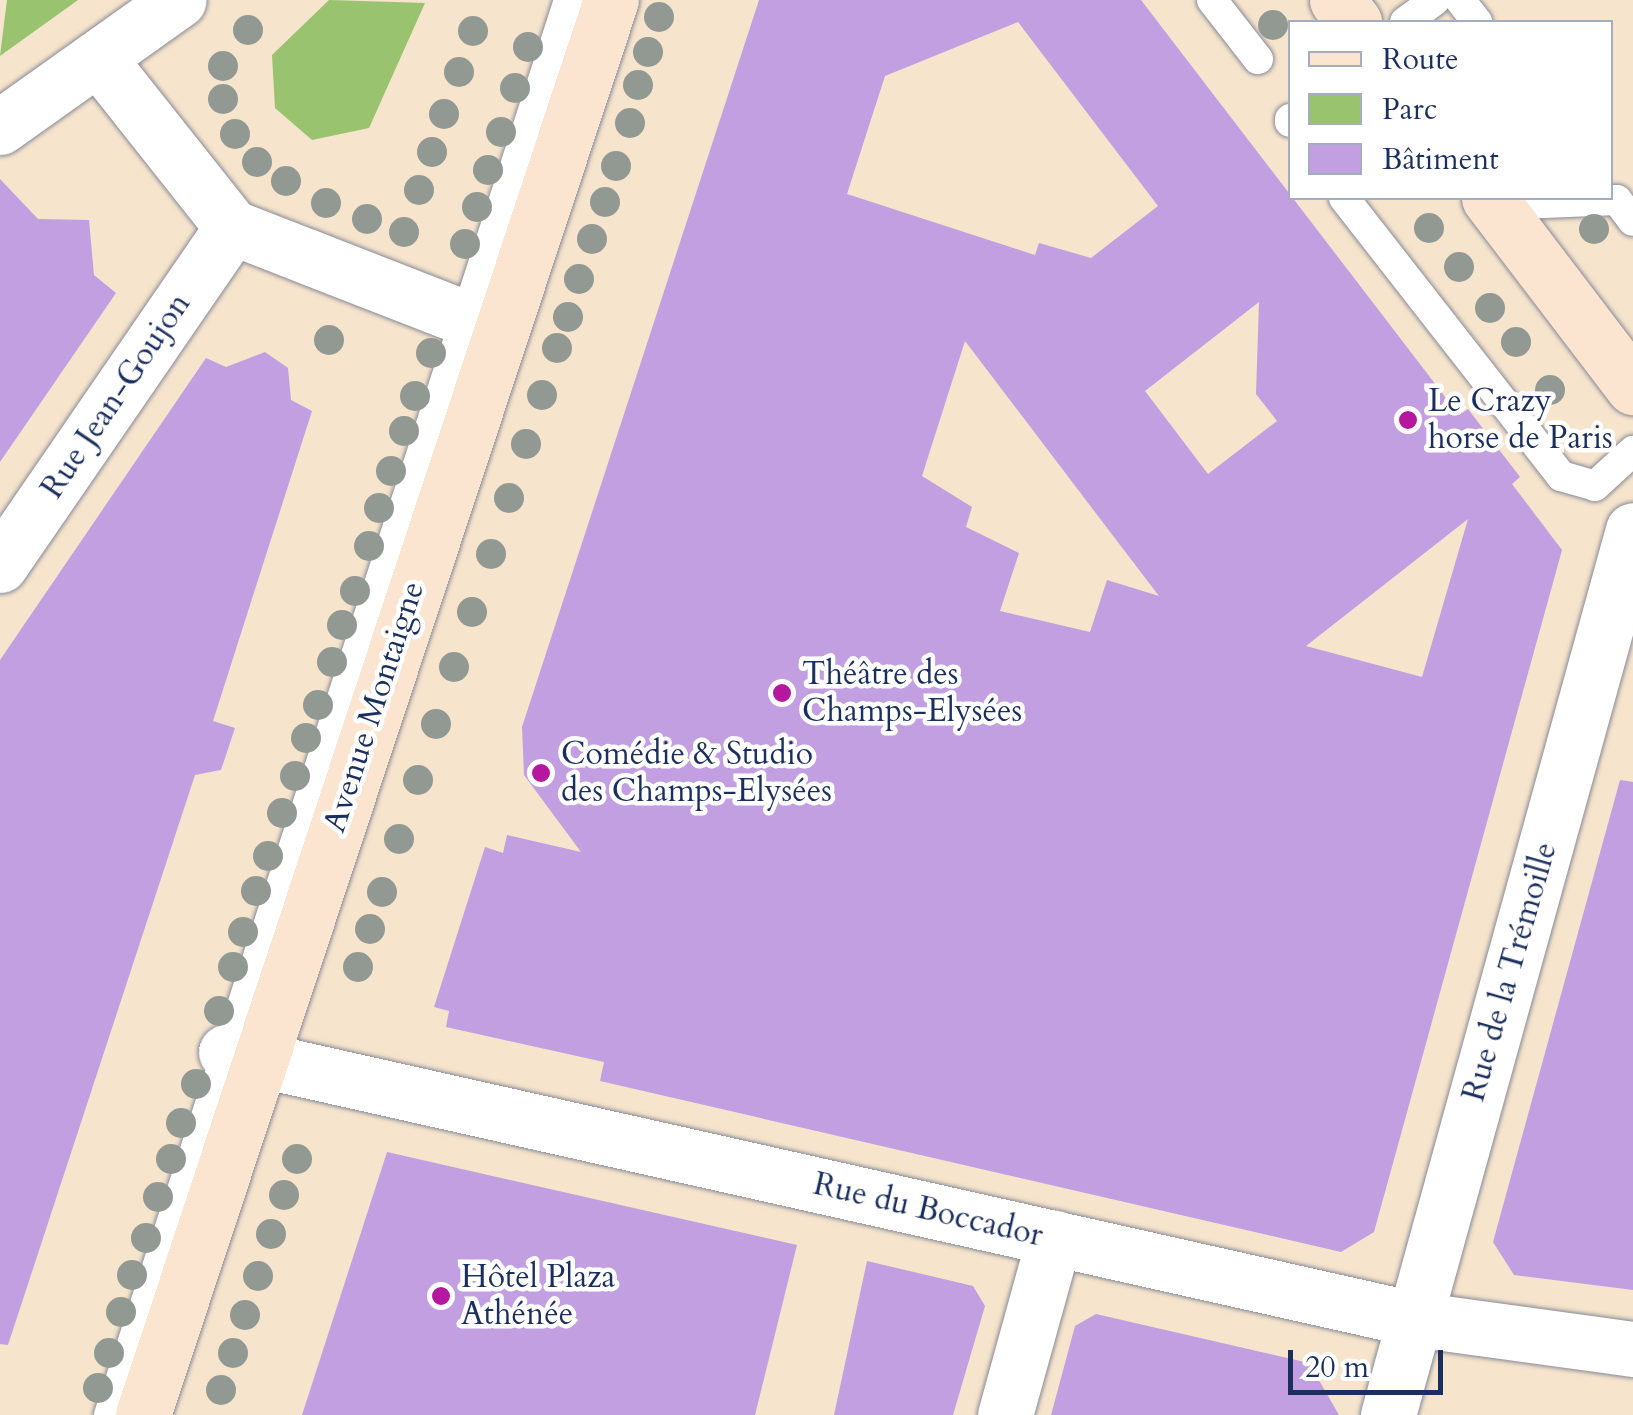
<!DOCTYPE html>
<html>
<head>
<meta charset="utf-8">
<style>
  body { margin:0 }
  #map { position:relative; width:1633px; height:1415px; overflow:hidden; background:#f6e4cd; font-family:Cardo,serif }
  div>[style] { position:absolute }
  .green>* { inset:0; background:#99c36f }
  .building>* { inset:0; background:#c19fe0 }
  .roads { filter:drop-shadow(0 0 2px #888a96) drop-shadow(0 0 2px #888a96) }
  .lane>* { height:30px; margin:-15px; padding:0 15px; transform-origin:15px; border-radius:15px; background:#fff }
  .street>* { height:55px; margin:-27.5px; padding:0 27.5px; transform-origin:27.5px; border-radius:27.5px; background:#fff }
  .secondary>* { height:55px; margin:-27.5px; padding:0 27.5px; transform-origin:27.5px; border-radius:27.5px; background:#fce5d0 }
  .trees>* { width:30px; height:30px; margin:-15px; border-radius:50%; background:#929993 }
  .dots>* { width:28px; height:28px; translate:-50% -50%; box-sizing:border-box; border:5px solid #fff; border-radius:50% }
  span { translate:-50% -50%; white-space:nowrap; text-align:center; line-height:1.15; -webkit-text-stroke:9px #fff; paint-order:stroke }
  .street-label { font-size:32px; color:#1b2f5e }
  .poi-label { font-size:32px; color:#1b2f5e }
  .left { translate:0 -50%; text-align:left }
  .legend { position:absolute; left:1288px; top:20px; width:325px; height:180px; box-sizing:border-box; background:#fff; border:2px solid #a4acbf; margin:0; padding:12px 18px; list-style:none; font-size:30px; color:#1b2f5e }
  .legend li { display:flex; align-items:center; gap:20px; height:50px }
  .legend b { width:50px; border:2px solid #a4acbf }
  .scale { position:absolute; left:1288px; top:1350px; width:155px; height:45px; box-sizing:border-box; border:5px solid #1b2f5e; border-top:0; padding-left:12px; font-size:30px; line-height:35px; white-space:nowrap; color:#1b2f5e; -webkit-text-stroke:8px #fff; paint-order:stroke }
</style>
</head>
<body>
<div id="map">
  <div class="green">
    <i style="clip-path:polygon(7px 0,78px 0,0 56px)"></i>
    <i style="clip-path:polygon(329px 0,425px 3px,369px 128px,312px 140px,275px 108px,272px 55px)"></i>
  </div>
  <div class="building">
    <i style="clip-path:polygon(evenodd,759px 0,1141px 0,1459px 415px,1468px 409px,1520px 477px,1512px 484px,1562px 550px,1374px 1232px,1341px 1252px,600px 1081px,604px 1062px,446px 1027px,449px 1011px,434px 1007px,485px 847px,503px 853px,507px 835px,581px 852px,524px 775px,522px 727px,759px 0,1018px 22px,1158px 206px,1091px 258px,1039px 243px,1035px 255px,847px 194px,885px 76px,1018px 22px,759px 0,1259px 302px,1256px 394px,1277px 421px,1208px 474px,1145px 391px,1259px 302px,759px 0,965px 341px,1117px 541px,1159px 596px,1107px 580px,1090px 632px,1000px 611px,1019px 553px,966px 527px,972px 507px,922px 476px,965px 341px,759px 0,1468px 519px,1422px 677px,1306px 646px,1468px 519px)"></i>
    <i style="clip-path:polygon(0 179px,38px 219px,89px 220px,94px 275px,116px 293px,0 462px)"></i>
    <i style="clip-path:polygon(265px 352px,288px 368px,291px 400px,312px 411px,213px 721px,235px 728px,221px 770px,195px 775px,8px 1345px,0 1344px,0 660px,206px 358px,226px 367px)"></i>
    <i style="clip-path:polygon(1620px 780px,1633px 782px,1633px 1290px,1514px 1275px,1493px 1242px)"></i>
    <i style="clip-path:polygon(387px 1152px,797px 1245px,755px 1415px,302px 1415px)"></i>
    <i style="clip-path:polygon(867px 1261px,973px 1286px,985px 1306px,953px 1415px,834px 1415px)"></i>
    <i style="clip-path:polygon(1096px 1314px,1309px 1363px,1339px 1415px,1051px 1415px,1075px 1326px)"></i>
  </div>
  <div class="roads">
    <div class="lane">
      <i style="left:1212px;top:0;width:75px;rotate:52.1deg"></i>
      <i style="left:1460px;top:0;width:28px;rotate:52deg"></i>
      <i style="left:1405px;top:22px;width:37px;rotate:-36deg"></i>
      <i style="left:1290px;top:119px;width:3px;rotate:90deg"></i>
      <i style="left:1344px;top:198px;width:353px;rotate:52deg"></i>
      <i style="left:1561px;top:476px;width:35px;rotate:16deg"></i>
      <i style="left:1595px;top:486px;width:52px;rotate:-42.6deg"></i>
      <i style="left:1495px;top:205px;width:122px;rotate:-2.3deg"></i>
      <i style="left:1617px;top:200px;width:26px;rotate:53deg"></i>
      <i style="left:109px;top:1415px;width:1488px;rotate:-71.99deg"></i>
    </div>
    <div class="street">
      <i style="left:98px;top:58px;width:216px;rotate:51.6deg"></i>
      <i style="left:232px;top:227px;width:287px;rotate:21.3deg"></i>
      <i style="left:0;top:127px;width:219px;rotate:-35.4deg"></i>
      <i style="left:0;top:565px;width:410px;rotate:-55.5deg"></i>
      <i style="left:226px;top:1052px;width:1218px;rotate:12.67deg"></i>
      <i style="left:1414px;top:1319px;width:221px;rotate:7.8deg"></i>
      <i style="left:1005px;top:1415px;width:184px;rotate:-74.5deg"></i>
      <i style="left:1388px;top:1415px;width:918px;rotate:-74.53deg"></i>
    </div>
    <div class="secondary">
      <i style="left:1337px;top:0;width:28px;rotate:52deg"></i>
      <i style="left:1489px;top:198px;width:238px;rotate:52.7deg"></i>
      <i style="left:143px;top:1415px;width:1490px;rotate:-71.7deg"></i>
    </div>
  </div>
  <div class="trees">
    <i style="left:659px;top:17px"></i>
    <i style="left:1273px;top:25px"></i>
    <i style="left:248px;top:30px"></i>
    <i style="left:473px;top:31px"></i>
    <i style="left:528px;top:47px"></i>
    <i style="left:648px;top:52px"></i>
    <i style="left:223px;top:66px"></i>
    <i style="left:459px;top:72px"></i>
    <i style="left:638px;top:85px"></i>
    <i style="left:515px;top:88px"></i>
    <i style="left:223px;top:99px"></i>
    <i style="left:444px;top:114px"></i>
    <i style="left:630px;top:123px"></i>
    <i style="left:501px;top:132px"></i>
    <i style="left:235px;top:134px"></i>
    <i style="left:432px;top:152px"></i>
    <i style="left:257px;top:162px"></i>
    <i style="left:616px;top:166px"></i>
    <i style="left:488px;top:170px"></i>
    <i style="left:286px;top:181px"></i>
    <i style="left:419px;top:190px"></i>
    <i style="left:605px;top:202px"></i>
    <i style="left:326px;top:203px"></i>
    <i style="left:477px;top:207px"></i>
    <i style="left:367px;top:219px"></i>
    <i style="left:1429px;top:228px"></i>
    <i style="left:1594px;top:229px"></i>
    <i style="left:404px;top:232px"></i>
    <i style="left:592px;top:239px"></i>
    <i style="left:465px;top:244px"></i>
    <i style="left:1459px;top:267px"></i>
    <i style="left:579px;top:279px"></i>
    <i style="left:1490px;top:308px"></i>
    <i style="left:568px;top:317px"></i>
    <i style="left:329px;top:340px"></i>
    <i style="left:1516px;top:342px"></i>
    <i style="left:557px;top:348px"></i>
    <i style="left:431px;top:353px"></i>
    <i style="left:1550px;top:390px"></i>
    <i style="left:542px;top:395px"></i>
    <i style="left:415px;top:396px"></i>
    <i style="left:404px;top:431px"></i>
    <i style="left:526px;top:444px"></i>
    <i style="left:391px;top:471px"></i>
    <i style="left:509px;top:498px"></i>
    <i style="left:379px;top:508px"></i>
    <i style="left:369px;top:546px"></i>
    <i style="left:491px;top:554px"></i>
    <i style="left:355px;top:591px"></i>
    <i style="left:472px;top:612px"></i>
    <i style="left:342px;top:625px"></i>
    <i style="left:332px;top:662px"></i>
    <i style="left:454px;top:667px"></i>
    <i style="left:318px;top:705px"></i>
    <i style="left:436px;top:724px"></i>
    <i style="left:306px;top:738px"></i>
    <i style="left:295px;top:776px"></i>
    <i style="left:418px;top:780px"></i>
    <i style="left:282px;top:813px"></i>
    <i style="left:399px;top:839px"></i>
    <i style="left:268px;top:856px"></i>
    <i style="left:256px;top:891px"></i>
    <i style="left:382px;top:892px"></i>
    <i style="left:370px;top:929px"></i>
    <i style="left:243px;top:932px"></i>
    <i style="left:233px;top:967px"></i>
    <i style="left:358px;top:967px"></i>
    <i style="left:219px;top:1011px"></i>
    <i style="left:196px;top:1084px"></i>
    <i style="left:181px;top:1123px"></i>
    <i style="left:171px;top:1159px"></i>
    <i style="left:297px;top:1159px"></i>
    <i style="left:284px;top:1195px"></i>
    <i style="left:158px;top:1197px"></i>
    <i style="left:271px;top:1234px"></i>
    <i style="left:146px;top:1238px"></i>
    <i style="left:132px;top:1275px"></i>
    <i style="left:258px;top:1276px"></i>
    <i style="left:121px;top:1312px"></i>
    <i style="left:245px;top:1315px"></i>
    <i style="left:109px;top:1353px"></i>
    <i style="left:233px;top:1353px"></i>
    <i style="left:98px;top:1388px"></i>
    <i style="left:221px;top:1390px"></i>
  </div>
  <div class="dots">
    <i style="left:1408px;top:420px;background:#b5179e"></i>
    <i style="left:782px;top:693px;background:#b5179e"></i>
    <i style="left:541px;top:773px;background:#b5179e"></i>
    <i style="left:441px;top:1296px;background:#b5179e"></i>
  </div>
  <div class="street-label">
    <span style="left:116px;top:396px;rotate:-56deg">Rue Jean-Goujon</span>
    <span style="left:374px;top:707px;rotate:-72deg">Avenue Montaigne</span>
    <span style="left:1510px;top:972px;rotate:-74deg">Rue de la Trémoille</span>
    <span style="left:928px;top:1210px;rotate:13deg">Rue du Boccador</span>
  </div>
  <div class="poi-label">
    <span class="left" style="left:1428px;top:420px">Le Crazy<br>horse de Paris</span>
    <span class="left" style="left:802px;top:693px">Théâtre des<br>Champs-Elysées</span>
    <span class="left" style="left:561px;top:773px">Comédie &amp; Studio<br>des Champs-Elysées</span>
    <span class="left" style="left:461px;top:1296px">Hôtel Plaza<br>Athénée</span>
  </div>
  <ul class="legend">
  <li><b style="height:12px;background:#fce5d0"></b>Route</li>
  <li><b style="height:28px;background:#99c36f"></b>Parc</li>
  <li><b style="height:28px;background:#c19fe0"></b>Bâtiment</li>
  </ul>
  <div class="scale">20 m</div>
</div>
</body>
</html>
